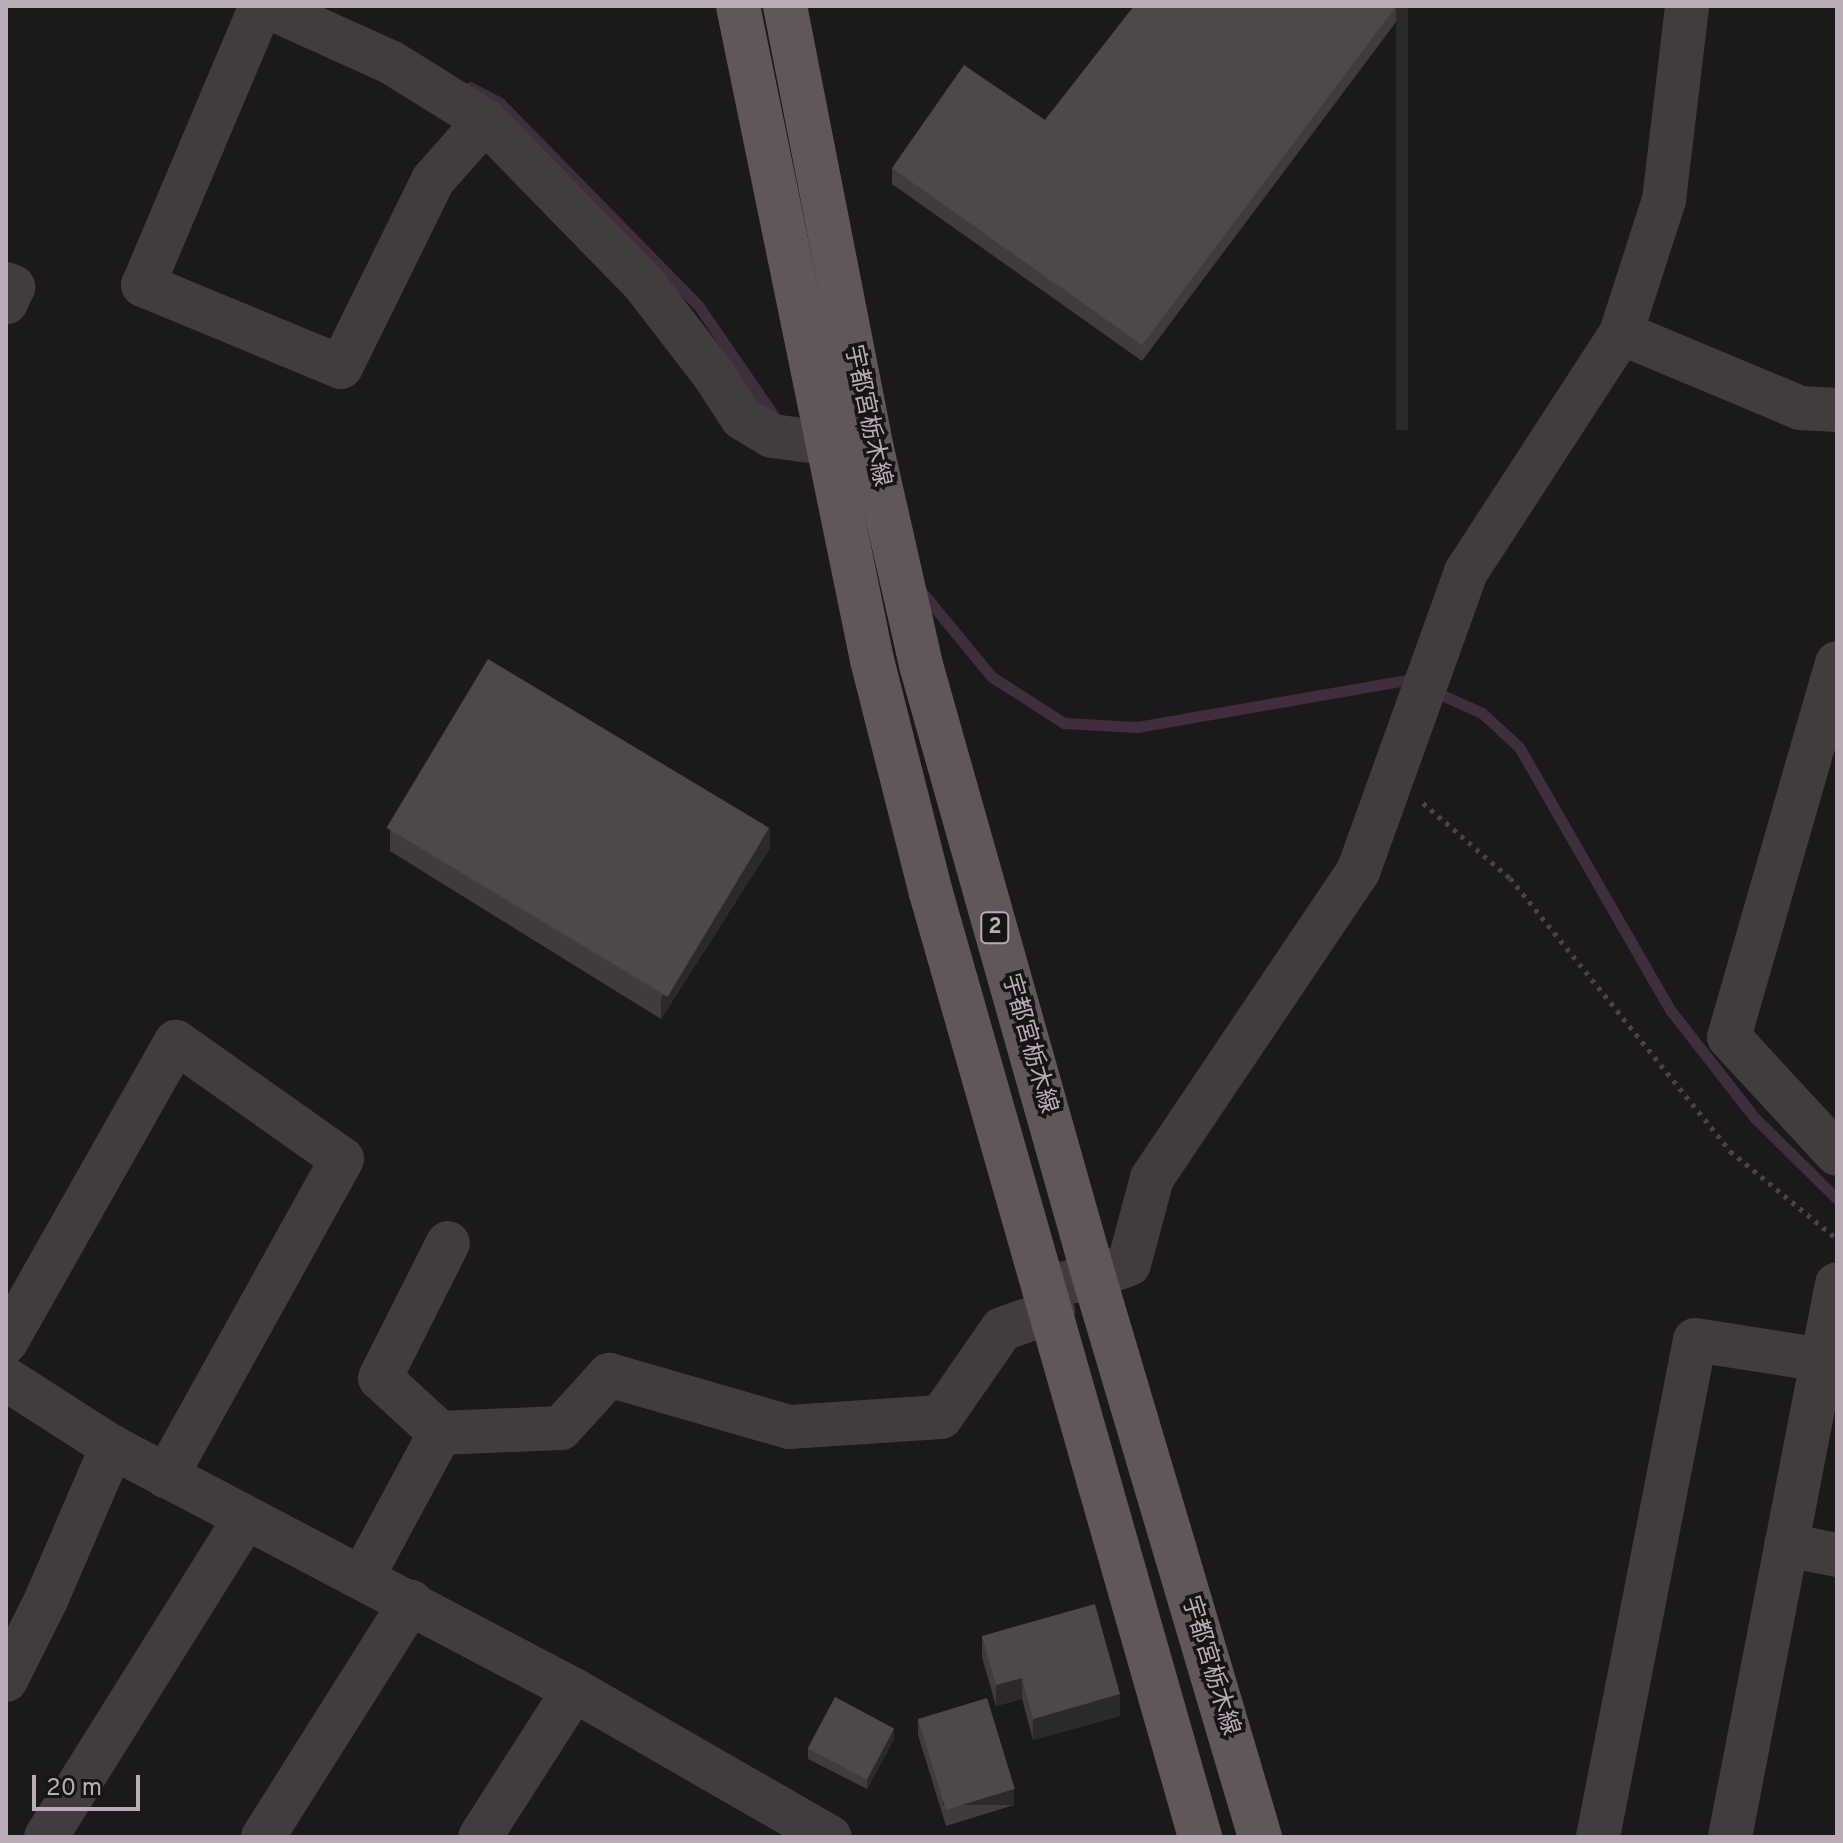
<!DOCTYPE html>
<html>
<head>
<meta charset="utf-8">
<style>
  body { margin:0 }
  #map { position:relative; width:1843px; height:1843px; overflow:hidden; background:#1b191a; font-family:Overpass,"Noto Sans JP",sans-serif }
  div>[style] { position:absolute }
  .stream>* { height:11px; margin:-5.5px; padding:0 5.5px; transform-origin:5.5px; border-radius:5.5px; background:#402e3f }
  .path>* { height:5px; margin-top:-2.5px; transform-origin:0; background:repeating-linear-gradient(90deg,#4a4247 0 4px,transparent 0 10px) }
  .minor>* { height:44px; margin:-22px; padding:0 22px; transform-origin:22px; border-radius:22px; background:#433c3f }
  .major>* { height:44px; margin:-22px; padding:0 22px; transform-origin:22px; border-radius:22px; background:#60565b }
  .wall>* { inset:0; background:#403c3e }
  .shaded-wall>* { inset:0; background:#2c292a; transform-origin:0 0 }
  .building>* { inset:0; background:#4d484b; transform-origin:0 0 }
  span { translate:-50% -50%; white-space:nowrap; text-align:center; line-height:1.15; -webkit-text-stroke:7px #161415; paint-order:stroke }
  .shield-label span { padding:2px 6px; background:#161415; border:2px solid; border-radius:6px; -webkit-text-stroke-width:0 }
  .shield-label { font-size:22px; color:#bbabb6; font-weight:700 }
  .street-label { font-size:24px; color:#bbabb6 }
  .frame { position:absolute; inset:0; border:8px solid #bbabb6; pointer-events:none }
  .scale { position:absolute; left:32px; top:1775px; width:108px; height:36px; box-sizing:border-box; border:4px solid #bbabb6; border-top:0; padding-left:10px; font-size:24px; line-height:28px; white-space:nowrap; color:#bbabb6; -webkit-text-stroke:6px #161415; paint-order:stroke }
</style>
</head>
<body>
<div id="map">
  <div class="stream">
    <i style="left:470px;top:87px;width:34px;rotate:28deg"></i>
    <i style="left:500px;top:103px;width:283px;rotate:45.6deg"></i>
    <i style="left:698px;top:305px;width:138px;rotate:55.6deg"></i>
    <i style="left:921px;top:591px;width:112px;rotate:50.5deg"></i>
    <i style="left:992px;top:677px;width:85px;rotate:32.6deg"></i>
    <i style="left:1064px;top:723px;width:73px;rotate:3.1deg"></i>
    <i style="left:1137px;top:727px;width:273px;rotate:-9.9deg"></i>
    <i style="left:1406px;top:680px;width:12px;rotate:24deg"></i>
    <i style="left:1433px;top:691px;width:54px;rotate:24.2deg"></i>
    <i style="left:1482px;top:713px;width:50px;rotate:42.6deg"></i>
    <i style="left:1519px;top:747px;width:305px;rotate:60.1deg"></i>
    <i style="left:1671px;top:1011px;width:136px;rotate:51.9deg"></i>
    <i style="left:1755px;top:1118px;width:115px;rotate:44.6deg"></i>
  </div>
  <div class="path">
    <i style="left:1423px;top:803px;width:115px;rotate:40.8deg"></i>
    <i style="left:1510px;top:878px;width:351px;rotate:51.1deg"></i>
    <i style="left:1730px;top:1151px;width:139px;rotate:39.4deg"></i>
  </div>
  <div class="minor">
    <i style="left:261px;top:6px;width:303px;rotate:112.9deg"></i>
    <i style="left:143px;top:285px;width:214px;rotate:22.5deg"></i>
    <i style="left:341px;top:367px;width:208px;rotate:-63.8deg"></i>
    <i style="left:433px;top:180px;width:79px;rotate:-48.6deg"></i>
    <i style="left:266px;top:6px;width:138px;rotate:24.3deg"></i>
    <i style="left:392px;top:63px;width:110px;rotate:31.9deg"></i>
    <i style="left:485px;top:121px;width:228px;rotate:45.7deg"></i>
    <i style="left:644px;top:284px;width:115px;rotate:52.4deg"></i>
    <i style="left:714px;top:375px;width:51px;rotate:56.9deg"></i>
    <i style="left:742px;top:418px;width:35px;rotate:31deg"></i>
    <i style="left:772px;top:436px;width:93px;rotate:7.4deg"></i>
    <i style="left:6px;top:284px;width:8px;rotate:23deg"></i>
    <i style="left:13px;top:287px;width:17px;rotate:114deg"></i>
    <i style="left:1621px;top:333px;width:140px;rotate:-72.1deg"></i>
    <i style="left:1664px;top:200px;width:195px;rotate:-83.2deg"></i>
    <i style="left:1837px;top:663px;width:389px;rotate:106.1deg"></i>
    <i style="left:1729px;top:1037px;width:159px;rotate:47.3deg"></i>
    <i style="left:1046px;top:1287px;width:49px;rotate:-11.8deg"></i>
    <i style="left:1094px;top:1277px;width:37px;rotate:-20deg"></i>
    <i style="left:1129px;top:1264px;width:89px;rotate:-75deg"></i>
    <i style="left:1152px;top:1178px;width:369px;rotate:-56.1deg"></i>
    <i style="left:1358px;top:872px;width:319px;rotate:-70.2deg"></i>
    <i style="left:1466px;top:572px;width:285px;rotate:-57deg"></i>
    <i style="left:1621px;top:333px;width:194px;rotate:22.7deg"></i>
    <i style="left:1800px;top:408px;width:37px;rotate:3deg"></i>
    <i style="left:6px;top:1342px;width:345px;rotate:-60.5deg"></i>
    <i style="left:176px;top:1042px;width:203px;rotate:35.2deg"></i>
    <i style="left:342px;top:1159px;width:363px;rotate:119deg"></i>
    <i style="left:6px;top:1379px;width:126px;rotate:32.7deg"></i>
    <i style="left:112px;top:1447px;width:522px;rotate:27.74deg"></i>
    <i style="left:574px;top:1690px;width:295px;rotate:29.9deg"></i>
    <i style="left:440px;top:1433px;width:121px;rotate:-2.4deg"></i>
    <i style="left:561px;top:1428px;width:72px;rotate:-47.8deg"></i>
    <i style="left:609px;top:1375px;width:187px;rotate:16.1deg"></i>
    <i style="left:789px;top:1427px;width:152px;rotate:-3.8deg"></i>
    <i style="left:941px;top:1417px;width:107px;rotate:-55.3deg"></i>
    <i style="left:1002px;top:1329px;width:54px;rotate:-19.4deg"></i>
    <i style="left:1786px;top:1545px;width:52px;rotate:11.1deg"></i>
    <i style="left:362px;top:1578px;width:165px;rotate:-61.7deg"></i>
    <i style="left:440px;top:1433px;width:81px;rotate:-137.5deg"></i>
    <i style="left:380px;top:1378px;width:151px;rotate:-63.3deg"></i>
    <i style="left:6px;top:1680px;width:89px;rotate:-63.4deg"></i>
    <i style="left:46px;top:1600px;width:167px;rotate:-66.7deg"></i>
    <i style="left:46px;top:1837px;width:376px;rotate:-58deg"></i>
    <i style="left:263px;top:1837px;width:278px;rotate:-57.8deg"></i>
    <i style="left:480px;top:1837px;width:174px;rotate:-57.4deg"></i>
    <i style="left:1598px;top:1837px;width:506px;rotate:-78.96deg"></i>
    <i style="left:1695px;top:1340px;width:129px;rotate:8.9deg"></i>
    <i style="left:1730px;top:1837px;width:563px;rotate:-79.05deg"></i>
  </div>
  <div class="major">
    <i style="left:738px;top:6px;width:668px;rotate:78.42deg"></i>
    <i style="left:872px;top:660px;width:240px;rotate:75.8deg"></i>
    <i style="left:931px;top:893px;width:982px;rotate:74.09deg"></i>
    <i style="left:785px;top:6px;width:451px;rotate:78.9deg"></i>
    <i style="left:872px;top:449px;width:221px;rotate:77.2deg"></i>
    <i style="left:921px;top:665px;width:636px;rotate:74.22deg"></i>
    <i style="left:1094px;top:1277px;width:584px;rotate:73.49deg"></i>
  </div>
  <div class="wall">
    <i style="clip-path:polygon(1134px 6px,1408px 6px,1142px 361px,892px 184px,892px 168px,1045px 120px)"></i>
    <i style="clip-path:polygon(390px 830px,770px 848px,661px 1019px,390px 851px)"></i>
    <i style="clip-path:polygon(982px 1636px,1120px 1716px,1033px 1740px,1022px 1699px,996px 1706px,982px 1657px)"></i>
    <i style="clip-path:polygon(918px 1719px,1014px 1805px,946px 1826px,918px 1735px)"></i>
    <i style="clip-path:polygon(894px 1739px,867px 1789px,808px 1759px,808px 1748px)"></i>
  </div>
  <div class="shaded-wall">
    <i style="left:1396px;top:6px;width:12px;height:424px"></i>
    <i style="clip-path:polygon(770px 827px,770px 848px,661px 1019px,661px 998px)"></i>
    <i style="clip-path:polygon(1022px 1678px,1022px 1699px,996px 1706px,996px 1685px)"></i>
    <i style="clip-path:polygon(1120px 1694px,1120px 1716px,1033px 1740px,1033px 1719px)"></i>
    <i style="clip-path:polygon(894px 1728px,894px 1739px,867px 1789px,867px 1778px)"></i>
    <i style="left:1014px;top:1789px;width:16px;height:71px;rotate:90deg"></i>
  </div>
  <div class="building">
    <i style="clip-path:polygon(1134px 6px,1396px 6px,1142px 345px,892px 168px,964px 65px,1045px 120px)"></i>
    <i style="left:488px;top:659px;width:328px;height:197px;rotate:31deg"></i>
    <i style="clip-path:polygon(1095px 1604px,1120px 1694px,1033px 1719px,1022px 1678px,996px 1685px,982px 1636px)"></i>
    <i style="left:835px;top:1697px;width:67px;height:58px;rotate:28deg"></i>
    <i style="left:987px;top:1698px;width:95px;height:72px;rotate:73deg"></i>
  </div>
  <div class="shield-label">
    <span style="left:995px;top:928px">2</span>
  </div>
  <div class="street-label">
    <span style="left:866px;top:416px;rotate:78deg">宇都宮栃木線</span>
    <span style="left:1028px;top:1044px;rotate:74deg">宇都宮栃木線</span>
    <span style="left:1209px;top:1666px;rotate:73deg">宇都宮栃木線</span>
  </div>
  <div class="frame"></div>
  <div class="scale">20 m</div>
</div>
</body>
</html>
